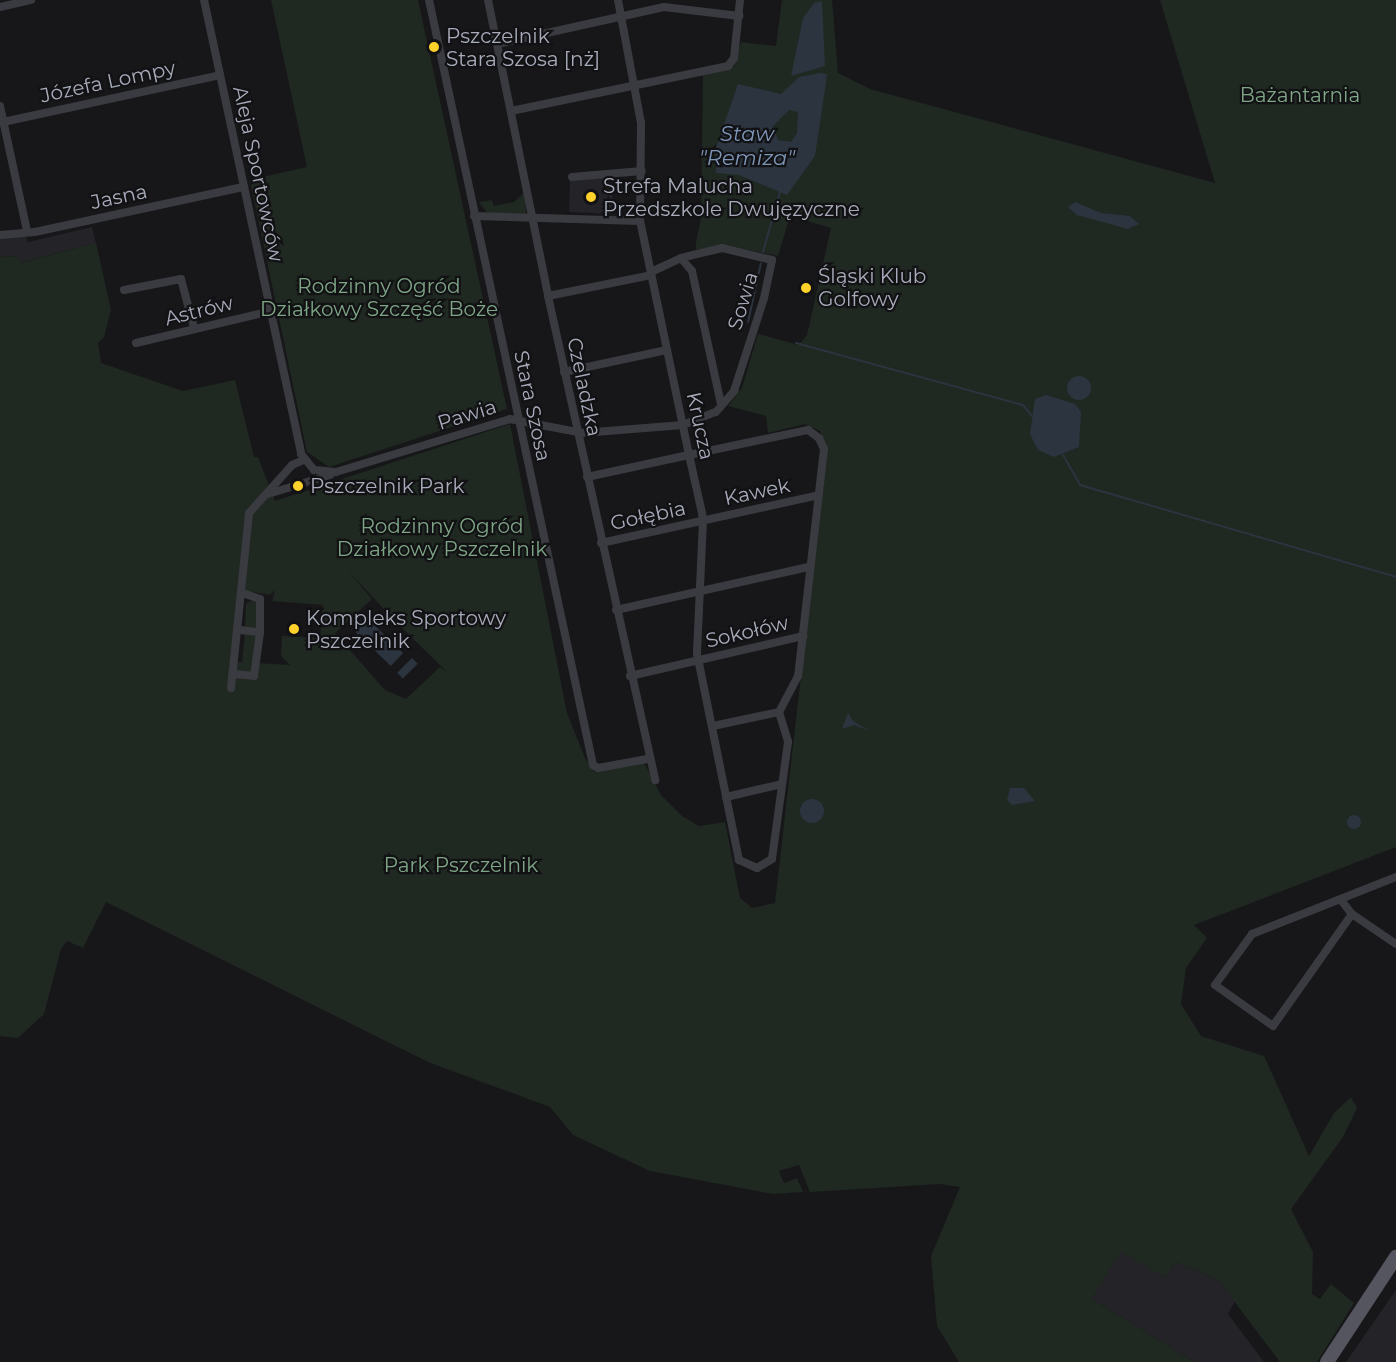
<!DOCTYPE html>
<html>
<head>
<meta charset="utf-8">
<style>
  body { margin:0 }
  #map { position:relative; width:1396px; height:1362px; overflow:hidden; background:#17171a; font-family:Montserrat,sans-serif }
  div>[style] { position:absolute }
  .built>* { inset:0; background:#242327 }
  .green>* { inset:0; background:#1f2821 }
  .water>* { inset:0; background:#2c343f; transform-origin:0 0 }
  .round { border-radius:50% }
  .stream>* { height:2px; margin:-1px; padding:0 1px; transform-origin:1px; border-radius:1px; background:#2c343f }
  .street>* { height:8px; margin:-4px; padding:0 4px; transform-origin:4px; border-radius:4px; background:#3a3a41 }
  .primary>* { height:14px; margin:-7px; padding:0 7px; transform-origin:7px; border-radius:7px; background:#54555e }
  .dots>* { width:16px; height:16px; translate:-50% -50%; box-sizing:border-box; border:3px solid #121215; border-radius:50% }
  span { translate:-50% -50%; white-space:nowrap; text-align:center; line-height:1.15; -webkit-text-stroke:4.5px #121215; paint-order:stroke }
  .poi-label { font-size:20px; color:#a8acba }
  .left { translate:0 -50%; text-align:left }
  .street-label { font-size:20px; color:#a8acba }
  .park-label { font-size:20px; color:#7ea686 }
  .water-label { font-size:21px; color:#7d95b7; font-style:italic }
</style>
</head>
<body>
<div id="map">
  <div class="built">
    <i style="clip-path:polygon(613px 177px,612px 214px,569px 212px,570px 181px)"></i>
    <i style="clip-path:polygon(92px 227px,96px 243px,19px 263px,18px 256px,0 257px,0 238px,25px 235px,28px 242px)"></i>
    <i style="clip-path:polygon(1120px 1251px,1166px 1278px,1176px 1262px,1218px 1280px,1235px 1301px,1228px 1314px,1264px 1362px,1195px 1362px,1092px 1299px)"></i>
    <i style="clip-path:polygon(1396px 1290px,1396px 1362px,1346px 1362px)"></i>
  </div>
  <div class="green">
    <i style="clip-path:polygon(271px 0,418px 0,507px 409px,329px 467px,307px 452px,250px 180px,307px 167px)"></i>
    <i style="clip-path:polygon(evenodd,782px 0,832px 0,838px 73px,870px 89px,1215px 183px,1160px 0,1396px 0,1396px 847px,1194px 925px,1207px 938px,1186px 968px,1181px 1004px,1201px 1036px,1264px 1056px,1309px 1156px,1334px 1113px,1351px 1097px,1357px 1108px,1343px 1137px,1291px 1209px,1313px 1252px,1312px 1294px,1320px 1299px,1331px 1284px,1354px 1303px,1317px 1362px,1280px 1362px,1218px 1280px,1176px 1262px,1166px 1278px,1120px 1252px,1092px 1299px,1195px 1362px,959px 1362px,937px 1326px,931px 1256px,960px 1187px,940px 1184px,810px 1192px,799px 1165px,779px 1171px,784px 1183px,797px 1178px,803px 1192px,773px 1194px,650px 1171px,573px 1135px,550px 1107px,428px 1062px,106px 902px,83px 948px,67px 941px,61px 949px,44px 1014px,18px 1038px,0 1036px,0 257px,18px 256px,20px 263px,96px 243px,111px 310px,104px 337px,98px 343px,101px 363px,183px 391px,235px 380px,254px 457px,258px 457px,275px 501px,510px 424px,567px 713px,585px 758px,595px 772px,644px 763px,661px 795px,682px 816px,699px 826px,725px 822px,740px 898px,752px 908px,775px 903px,827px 449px,820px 431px,805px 424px,768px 433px,766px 416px,728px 406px,742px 388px,758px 334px,799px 345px,807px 335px,831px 228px,790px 216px,778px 256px,723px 245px,696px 250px,696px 243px,701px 217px,703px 72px,734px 66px,741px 42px,776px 46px,782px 0,348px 571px,398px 624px,448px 673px,440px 667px,406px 699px,385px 690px,335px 633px,372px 599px,348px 571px,782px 0,240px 590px,270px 595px,275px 590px,272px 601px,323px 605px,320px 638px,282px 636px,281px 656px,290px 665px,256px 663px,256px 635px,245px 634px,242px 662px,231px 662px,240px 590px)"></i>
    <i style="clip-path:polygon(525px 192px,526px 214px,487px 213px,479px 202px,492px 200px,494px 206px,514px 202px)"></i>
    <i style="clip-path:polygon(253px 599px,258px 604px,258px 628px,245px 627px,246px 604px)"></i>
  </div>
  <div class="water">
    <i style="clip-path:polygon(822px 1px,825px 66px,791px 76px,803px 18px,814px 3px)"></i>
    <i style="clip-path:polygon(evenodd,820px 73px,827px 74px,826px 82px,815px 156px,787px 195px,739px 175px,716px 173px,716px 148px,738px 84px,781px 94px,799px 77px,820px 73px,789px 110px,798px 112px,797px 133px,791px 142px,778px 140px,773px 126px,789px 110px)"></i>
    <i style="clip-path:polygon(1075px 202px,1101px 213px,1130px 216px,1139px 224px,1128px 229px,1077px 215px,1068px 207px)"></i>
    <i class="round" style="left:1067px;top:376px;width:24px;height:24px"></i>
    <i style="clip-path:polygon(1046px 395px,1075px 404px,1081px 412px,1079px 447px,1054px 457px,1038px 450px,1030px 434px,1035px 399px)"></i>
    <i style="left:368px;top:619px;width:49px;height:18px;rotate:44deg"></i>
    <i style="left:412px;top:658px;width:8px;height:21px;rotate:45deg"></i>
    <i style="clip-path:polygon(848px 713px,853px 721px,870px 731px,854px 725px,842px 729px)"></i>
    <i style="clip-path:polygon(1010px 788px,1024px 788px,1035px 801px,1012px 805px,1007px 800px)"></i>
    <i class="round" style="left:800px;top:799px;width:24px;height:24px"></i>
    <i class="round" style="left:1347px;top:815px;width:14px;height:14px"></i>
  </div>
  <div class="stream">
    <i style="left:763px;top:252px;width:62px;rotate:-74.2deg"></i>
    <i style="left:748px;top:322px;width:60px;rotate:-77.6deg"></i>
    <i style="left:796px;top:343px;width:235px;rotate:15.3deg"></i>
    <i style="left:1023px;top:405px;width:14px;rotate:51deg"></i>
    <i style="left:1063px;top:455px;width:34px;rotate:60deg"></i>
    <i style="left:1080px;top:485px;width:329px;rotate:16.2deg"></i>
  </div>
  <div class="street">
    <i style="left:204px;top:0;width:464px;rotate:77.9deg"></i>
    <i style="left:301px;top:454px;width:21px;rotate:51deg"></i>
    <i style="left:314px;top:470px;width:22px;rotate:5deg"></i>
    <i style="left:336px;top:472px;width:182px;rotate:-16.9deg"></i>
    <i style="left:510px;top:419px;width:73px;rotate:11deg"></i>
    <i style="left:582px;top:433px;width:101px;rotate:-4.5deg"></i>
    <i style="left:683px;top:425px;width:35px;rotate:-22deg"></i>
    <i style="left:716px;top:412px;width:28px;rotate:-49deg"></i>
    <i style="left:734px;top:391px;width:98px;rotate:-72.1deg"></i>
    <i style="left:764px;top:298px;width:39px;rotate:-78deg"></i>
    <i style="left:772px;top:260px;width:51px;rotate:-166.5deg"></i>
    <i style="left:722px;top:248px;width:42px;rotate:166.3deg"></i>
    <i style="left:429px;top:0;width:782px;rotate:77.9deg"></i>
    <i style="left:593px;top:765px;width:6px;rotate:31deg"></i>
    <i style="left:598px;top:768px;width:50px;rotate:-10.4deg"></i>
    <i style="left:488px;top:0;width:302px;rotate:78.5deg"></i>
    <i style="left:548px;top:296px;width:496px;rotate:77.5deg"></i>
    <i style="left:0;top:7px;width:32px;rotate:-13deg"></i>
    <i style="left:497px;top:44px;width:171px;rotate:-12.5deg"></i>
    <i style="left:664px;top:7px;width:76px;rotate:6.8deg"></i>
    <i style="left:0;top:106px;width:128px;rotate:77.8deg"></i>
    <i style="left:511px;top:111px;width:222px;rotate:-11.7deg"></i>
    <i style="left:728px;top:66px;width:10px;rotate:-53deg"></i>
    <i style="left:734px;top:58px;width:58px;rotate:-84.1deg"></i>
    <i style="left:3px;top:122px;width:222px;rotate:-12.2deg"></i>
    <i style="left:572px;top:177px;width:70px;rotate:-4.9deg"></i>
    <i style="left:474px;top:216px;width:166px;rotate:1.7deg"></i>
    <i style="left:0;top:235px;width:35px;rotate:-5deg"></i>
    <i style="left:35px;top:232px;width:214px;rotate:-12.2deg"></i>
    <i style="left:651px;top:272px;width:33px;rotate:-25deg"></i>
    <i style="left:681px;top:258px;width:17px;rotate:50deg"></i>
    <i style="left:692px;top:271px;width:136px;rotate:77.7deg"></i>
    <i style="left:124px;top:290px;width:58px;rotate:-10.9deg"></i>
    <i style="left:181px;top:279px;width:51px;rotate:75.1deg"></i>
    <i style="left:548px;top:296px;width:105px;rotate:-11.5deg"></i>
    <i style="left:136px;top:343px;width:139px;rotate:-13.3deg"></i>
    <i style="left:564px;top:372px;width:105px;rotate:-12.1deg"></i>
    <i style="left:587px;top:477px;width:104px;rotate:-12.2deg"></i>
    <i style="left:689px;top:455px;width:122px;rotate:-11.9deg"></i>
    <i style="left:808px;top:430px;width:14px;rotate:36deg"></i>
    <i style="left:819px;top:438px;width:12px;rotate:66deg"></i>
    <i style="left:824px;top:449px;width:228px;rotate:96.5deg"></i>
    <i style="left:798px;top:676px;width:41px;rotate:117.8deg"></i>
    <i style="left:779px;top:712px;width:31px;rotate:73deg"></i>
    <i style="left:788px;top:742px;width:118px;rotate:97.8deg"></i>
    <i style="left:772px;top:859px;width:17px;rotate:149deg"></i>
    <i style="left:757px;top:868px;width:20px;rotate:-156deg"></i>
    <i style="left:739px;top:860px;width:211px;rotate:-101.5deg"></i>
    <i style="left:697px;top:653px;width:132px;rotate:-87.4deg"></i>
    <i style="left:703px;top:521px;width:8px;rotate:-97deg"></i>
    <i style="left:702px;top:513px;width:59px;rotate:-102.6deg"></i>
    <i style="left:689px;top:455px;width:239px;rotate:-101.8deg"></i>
    <i style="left:640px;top:221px;width:98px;rotate:-89.4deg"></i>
    <i style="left:641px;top:123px;width:125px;rotate:-100.6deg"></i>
    <i style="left:268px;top:494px;width:65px;rotate:-17deg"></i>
    <i style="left:601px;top:543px;width:223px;rotate:-12.4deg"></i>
    <i style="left:616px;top:610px;width:197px;rotate:-12.6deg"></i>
    <i style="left:240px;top:630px;width:20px;rotate:6deg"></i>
    <i style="left:260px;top:632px;width:33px;rotate:-90deg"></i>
    <i style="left:260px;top:599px;width:18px;rotate:-161deg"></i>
    <i style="left:233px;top:674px;width:21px;rotate:5deg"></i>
    <i style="left:254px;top:676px;width:44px;rotate:-82.2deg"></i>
    <i style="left:630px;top:676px;width:178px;rotate:-13deg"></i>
    <i style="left:231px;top:688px;width:176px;rotate:-84.1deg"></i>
    <i style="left:249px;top:513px;width:64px;rotate:-48.1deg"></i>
    <i style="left:292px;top:465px;width:13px;rotate:-23deg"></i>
    <i style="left:713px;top:726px;width:67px;rotate:-12deg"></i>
    <i style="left:726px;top:797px;width:57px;rotate:-13.1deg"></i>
    <i style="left:1341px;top:900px;width:18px;rotate:52deg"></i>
    <i style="left:1352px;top:914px;width:53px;rotate:34.3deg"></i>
    <i style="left:1352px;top:914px;width:137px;rotate:125.2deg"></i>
    <i style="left:1273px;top:1026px;width:71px;rotate:-144.7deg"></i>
    <i style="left:1215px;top:985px;width:63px;rotate:-54deg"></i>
    <i style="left:1252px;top:934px;width:155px;rotate:-21.6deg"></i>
  </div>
  <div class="primary">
    <i style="left:1327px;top:1362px;width:126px;rotate:-56.7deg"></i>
  </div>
  <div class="dots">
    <i style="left:434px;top:47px;background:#fed12b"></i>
    <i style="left:591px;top:197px;background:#fed12b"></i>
    <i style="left:806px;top:288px;background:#fed12b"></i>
    <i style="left:298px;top:486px;background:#fed12b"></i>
    <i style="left:294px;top:629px;background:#fed12b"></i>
  </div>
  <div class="poi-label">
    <span class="left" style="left:446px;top:48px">Pszczelnik<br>Stara Szosa [nż]</span>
    <span class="left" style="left:603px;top:198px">Strefa Malucha<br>Przedszkole Dwujęzyczne</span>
    <span class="left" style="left:818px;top:288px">Śląski Klub<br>Golfowy</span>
    <span class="left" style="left:310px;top:486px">Pszczelnik Park</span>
    <span class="left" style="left:306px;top:630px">Kompleks Sportowy<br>Pszczelnik</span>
  </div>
  <div class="street-label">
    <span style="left:108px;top:82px;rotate:-12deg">Józefa Lompy</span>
    <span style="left:258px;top:174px;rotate:78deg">Aleja Sportowców</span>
    <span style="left:119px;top:197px;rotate:-12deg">Jasna</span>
    <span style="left:743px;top:301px;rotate:-73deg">Sowia</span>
    <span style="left:199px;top:311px;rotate:-14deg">Astrów</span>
    <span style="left:584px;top:387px;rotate:78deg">Czeladzka</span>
    <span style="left:532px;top:406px;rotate:78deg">Stara Szosa</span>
    <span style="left:467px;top:415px;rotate:-17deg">Pawia</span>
    <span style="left:700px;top:426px;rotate:78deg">Krucza</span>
    <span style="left:757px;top:492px;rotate:-12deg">Kawek</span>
    <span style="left:648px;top:516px;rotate:-12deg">Gołębia</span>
    <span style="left:747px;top:632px;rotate:-13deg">Sokołów</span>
  </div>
  <div class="park-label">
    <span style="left:1300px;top:95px">Bażantarnia</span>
    <span style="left:379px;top:298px">Rodzinny Ogród<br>Działkowy Szczęść Boże</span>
    <span style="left:442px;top:538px">Rodzinny Ogród<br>Działkowy Pszczelnik</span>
    <span style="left:461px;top:865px">Park Pszczelnik</span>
  </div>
  <div class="water-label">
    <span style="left:747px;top:146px">Staw<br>"Remiza"</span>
  </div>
</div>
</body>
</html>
